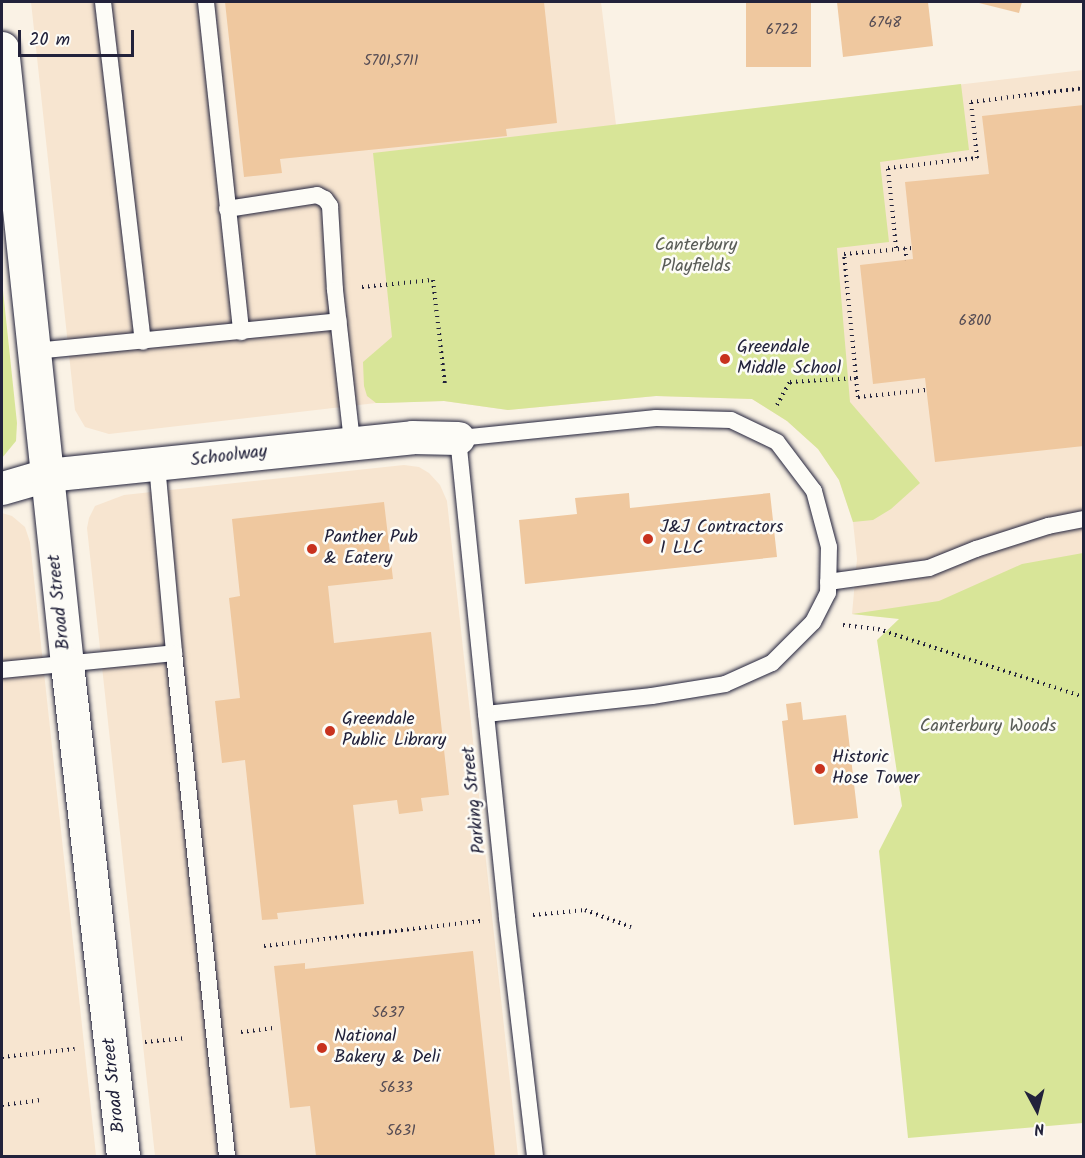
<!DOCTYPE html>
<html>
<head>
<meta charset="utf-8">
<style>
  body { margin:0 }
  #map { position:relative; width:1085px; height:1158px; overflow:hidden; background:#faf2e5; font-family:Kalam,sans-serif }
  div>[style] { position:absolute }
  .built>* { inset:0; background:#f7e5d0 }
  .green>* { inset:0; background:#d8e598 }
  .building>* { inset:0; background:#efc89f; transform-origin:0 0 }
  .path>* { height:4px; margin-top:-2px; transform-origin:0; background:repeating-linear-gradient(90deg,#22223b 0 1.5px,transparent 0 6px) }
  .roads { filter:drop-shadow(0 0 2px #22223b) drop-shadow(0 0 2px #22223b) }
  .lane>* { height:16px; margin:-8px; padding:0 8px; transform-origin:8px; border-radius:8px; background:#fdfcf7 }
  .street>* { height:33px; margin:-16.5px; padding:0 16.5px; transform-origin:16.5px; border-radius:16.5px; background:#fdfcf7 }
  .dots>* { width:16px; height:16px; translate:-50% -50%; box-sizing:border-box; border:3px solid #fdfcf7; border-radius:50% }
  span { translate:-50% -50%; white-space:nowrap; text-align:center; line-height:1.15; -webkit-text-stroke:5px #fdfcf7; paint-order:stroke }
  .number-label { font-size:15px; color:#554c54 }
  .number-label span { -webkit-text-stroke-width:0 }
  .park-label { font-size:18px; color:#595c57 }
  .poi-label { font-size:18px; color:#22223b }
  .left { translate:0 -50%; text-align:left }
  .street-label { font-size:18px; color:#22223b }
  .frame { position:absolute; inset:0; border:3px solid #22223b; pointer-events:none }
  .north { position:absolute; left:1007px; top:1080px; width:60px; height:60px; -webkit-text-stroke:4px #fdfcf7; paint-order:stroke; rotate:173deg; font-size:16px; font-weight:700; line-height:24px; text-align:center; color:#22223b }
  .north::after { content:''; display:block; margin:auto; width:21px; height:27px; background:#22223b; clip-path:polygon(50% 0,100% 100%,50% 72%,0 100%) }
  .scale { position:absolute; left:18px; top:30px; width:116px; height:27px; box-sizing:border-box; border:3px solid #22223b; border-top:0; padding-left:8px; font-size:18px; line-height:21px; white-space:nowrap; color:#22223b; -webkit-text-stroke:4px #fdfcf7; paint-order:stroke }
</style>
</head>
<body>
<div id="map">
  <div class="built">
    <i style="clip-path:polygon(31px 2px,601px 2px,616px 125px,1083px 70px,1083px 652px,989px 627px,852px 614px,857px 559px,853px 522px,839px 480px,818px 449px,787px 421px,752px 399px,656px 396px,508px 410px,444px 401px,376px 403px,109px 434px,85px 427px,75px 410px)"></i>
    <i style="clip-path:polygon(404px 465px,419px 467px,429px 473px,440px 485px,447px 501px,518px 1156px,155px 1156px,87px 528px,89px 518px,95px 506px,124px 495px)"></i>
    <i style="clip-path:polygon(2px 513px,12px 516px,25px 527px,30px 542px,96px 1156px,2px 1156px)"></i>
  </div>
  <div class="green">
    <i style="clip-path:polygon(961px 84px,969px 150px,880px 162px,889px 242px,837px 248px,850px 402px,920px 483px,891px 509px,873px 520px,853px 522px,839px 480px,818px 449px,787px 421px,752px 399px,656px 396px,508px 410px,444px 401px,384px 403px,376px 403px,367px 396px,364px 386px,363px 362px,392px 337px,373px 153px)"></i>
    <i style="clip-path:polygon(2px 281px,17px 423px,16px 441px,2px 458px)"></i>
    <i style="clip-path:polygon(1083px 553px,1083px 1123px,908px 1138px,879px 851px,902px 806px,877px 640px,899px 619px,852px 614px,939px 601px,1022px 564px)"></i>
  </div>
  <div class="building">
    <i style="clip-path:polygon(225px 2px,544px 2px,557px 123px,506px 129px,507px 136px,280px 159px,282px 173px,244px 177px)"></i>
    <i style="left:746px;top:2px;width:65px;height:65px"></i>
    <i style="clip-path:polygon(837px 2px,928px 2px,933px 46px,843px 57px)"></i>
    <i style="clip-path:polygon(975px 2px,1022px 2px,1019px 13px)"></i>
    <i style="clip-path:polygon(1084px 105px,1084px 446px,935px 462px,925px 378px,873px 384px,860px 265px,913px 259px,905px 182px,989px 174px,982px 116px)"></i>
    <i style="clip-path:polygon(629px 493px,630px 508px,770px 493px,777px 557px,525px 584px,519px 520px,577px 514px,575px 498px)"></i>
    <i style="clip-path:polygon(384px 502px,393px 579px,328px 586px,334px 643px,431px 632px,449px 795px,421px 798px,423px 811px,399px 814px,397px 800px,353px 805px,364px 904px,277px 913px,278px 919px,262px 920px,245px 760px,222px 763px,215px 701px,240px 698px,229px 598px,240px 596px,232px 519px)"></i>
    <i style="clip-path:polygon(801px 702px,803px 720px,846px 715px,858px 818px,794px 825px,782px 721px,788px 720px,786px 704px)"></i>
    <i style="clip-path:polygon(473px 951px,495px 1156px,316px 1156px,310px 1106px,290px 1108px,274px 966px,305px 963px,305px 969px)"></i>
  </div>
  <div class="path">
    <i style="left:896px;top:248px;width:80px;rotate:-95.7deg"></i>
    <i style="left:888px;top:168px;width:90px;rotate:-6.4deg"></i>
    <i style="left:977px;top:158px;width:56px;rotate:-96.1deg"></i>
    <i style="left:971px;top:102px;width:114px;rotate:-7.1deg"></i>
    <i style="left:905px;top:248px;width:12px;rotate:81deg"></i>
    <i style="left:362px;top:287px;width:71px;rotate:-5.6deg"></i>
    <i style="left:433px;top:280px;width:107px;rotate:83.5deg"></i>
    <i style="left:856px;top:378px;width:125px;rotate:-95.5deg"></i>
    <i style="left:844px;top:254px;width:68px;rotate:-5deg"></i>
    <i style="left:777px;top:405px;width:26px;rotate:-61deg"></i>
    <i style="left:790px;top:382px;width:66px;rotate:-3.5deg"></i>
    <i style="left:856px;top:378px;width:19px;rotate:84deg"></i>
    <i style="left:858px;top:397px;width:69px;rotate:-5.8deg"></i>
    <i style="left:843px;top:625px;width:35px;rotate:7deg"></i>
    <i style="left:878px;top:629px;width:217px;rotate:18.3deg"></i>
    <i style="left:533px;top:915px;width:52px;rotate:-5.5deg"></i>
    <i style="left:585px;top:910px;width:49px;rotate:20.3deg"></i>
    <i style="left:264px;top:946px;width:218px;rotate:-6.6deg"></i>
    <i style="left:241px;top:1032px;width:32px;rotate:-7deg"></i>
    <i style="left:145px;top:1042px;width:41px;rotate:-5.6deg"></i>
    <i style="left:2px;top:1057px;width:73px;rotate:-6.3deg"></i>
    <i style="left:2px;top:1105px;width:40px;rotate:-7.1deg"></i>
  </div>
  <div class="roads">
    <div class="lane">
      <i style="left:103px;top:2px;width:342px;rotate:83.3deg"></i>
      <i style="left:206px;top:2px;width:332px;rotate:83.9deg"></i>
      <i style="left:227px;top:209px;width:91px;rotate:-8.8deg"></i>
      <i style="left:317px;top:195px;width:9px;rotate:27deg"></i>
      <i style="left:325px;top:199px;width:9px;rotate:54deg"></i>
      <i style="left:330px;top:206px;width:84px;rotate:86.6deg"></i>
      <i style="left:335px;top:290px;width:153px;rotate:83.6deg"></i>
      <i style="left:35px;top:351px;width:305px;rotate:-5.6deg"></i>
      <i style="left:157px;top:465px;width:189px;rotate:84.8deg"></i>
      <i style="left:174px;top:653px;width:506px;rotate:83.99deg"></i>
      <i style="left:828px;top:582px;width:102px;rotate:-7.9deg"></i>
      <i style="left:929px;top:568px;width:51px;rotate:-22deg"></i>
      <i style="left:976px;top:549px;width:76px;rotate:-17.7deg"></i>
      <i style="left:1048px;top:526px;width:37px;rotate:-11deg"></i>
      <i style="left:2px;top:670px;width:173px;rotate:-5.6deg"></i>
      <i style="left:486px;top:714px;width:167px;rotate:-6.2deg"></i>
      <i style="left:652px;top:696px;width:74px;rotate:-9.3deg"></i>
      <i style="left:725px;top:684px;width:51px;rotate:-24.1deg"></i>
      <i style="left:772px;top:663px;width:58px;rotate:-45deg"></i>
      <i style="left:813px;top:622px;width:33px;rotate:-63deg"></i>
      <i style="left:828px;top:593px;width:46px;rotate:-88.8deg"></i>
      <i style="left:829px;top:547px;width:58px;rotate:-105deg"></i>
      <i style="left:814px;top:491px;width:61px;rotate:-127.1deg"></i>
      <i style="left:777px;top:442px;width:51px;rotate:-154.4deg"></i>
      <i style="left:731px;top:420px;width:75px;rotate:-178.5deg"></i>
      <i style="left:656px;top:418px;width:199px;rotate:174.2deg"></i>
      <i style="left:458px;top:438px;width:277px;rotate:84.2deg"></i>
      <i style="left:486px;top:714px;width:205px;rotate:84.1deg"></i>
      <i style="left:507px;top:918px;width:240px;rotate:83.3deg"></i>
    </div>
    <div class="street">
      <i style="left:2px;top:48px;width:619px;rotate:83.98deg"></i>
      <i style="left:67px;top:664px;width:495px;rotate:83.5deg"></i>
      <i style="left:2px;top:488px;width:47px;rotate:-16.1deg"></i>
      <i style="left:47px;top:475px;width:367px;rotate:-5.9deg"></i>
      <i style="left:412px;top:437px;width:46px;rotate:1.2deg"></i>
    </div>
  </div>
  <div class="dots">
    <i style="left:725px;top:359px;background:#c8321e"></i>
    <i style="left:648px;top:539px;background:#c8321e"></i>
    <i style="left:312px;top:549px;background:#c8321e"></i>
    <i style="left:330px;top:731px;background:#c8321e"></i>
    <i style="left:820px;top:769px;background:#c8321e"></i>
    <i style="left:322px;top:1048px;background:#c8321e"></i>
  </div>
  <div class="number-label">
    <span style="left:885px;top:24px">6748</span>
    <span style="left:782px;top:31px">6722</span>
    <span style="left:391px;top:62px">5701,5711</span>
    <span style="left:975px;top:322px">6800</span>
    <span style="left:388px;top:1014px">5637</span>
    <span style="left:396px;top:1089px">5633</span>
    <span style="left:401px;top:1132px">5631</span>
  </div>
  <div class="park-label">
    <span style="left:696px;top:257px">Canterbury<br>Playfields</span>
    <span style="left:988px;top:727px">Canterbury Woods</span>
  </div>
  <div class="poi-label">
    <span class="left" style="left:737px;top:359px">Greendale<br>Middle School</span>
    <span class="left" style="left:660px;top:539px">J&amp;J Contractors<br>I LLC</span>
    <span class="left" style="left:324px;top:549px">Panther Pub<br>&amp; Eatery</span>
    <span class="left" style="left:342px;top:731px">Greendale<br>Public Library</span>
    <span class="left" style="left:832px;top:769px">Historic<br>Hose Tower</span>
    <span class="left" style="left:334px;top:1048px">National<br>Bakery &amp; Deli</span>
  </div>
  <div class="street-label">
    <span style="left:229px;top:457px;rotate:-7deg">Schoolway</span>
    <span style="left:60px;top:602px;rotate:-96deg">Broad Street</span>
    <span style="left:475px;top:800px;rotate:-96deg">Parking Street</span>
    <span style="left:115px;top:1085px;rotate:-96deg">Broad Street</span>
  </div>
  <div class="frame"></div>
  <div class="north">N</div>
  <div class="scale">20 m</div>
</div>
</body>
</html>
